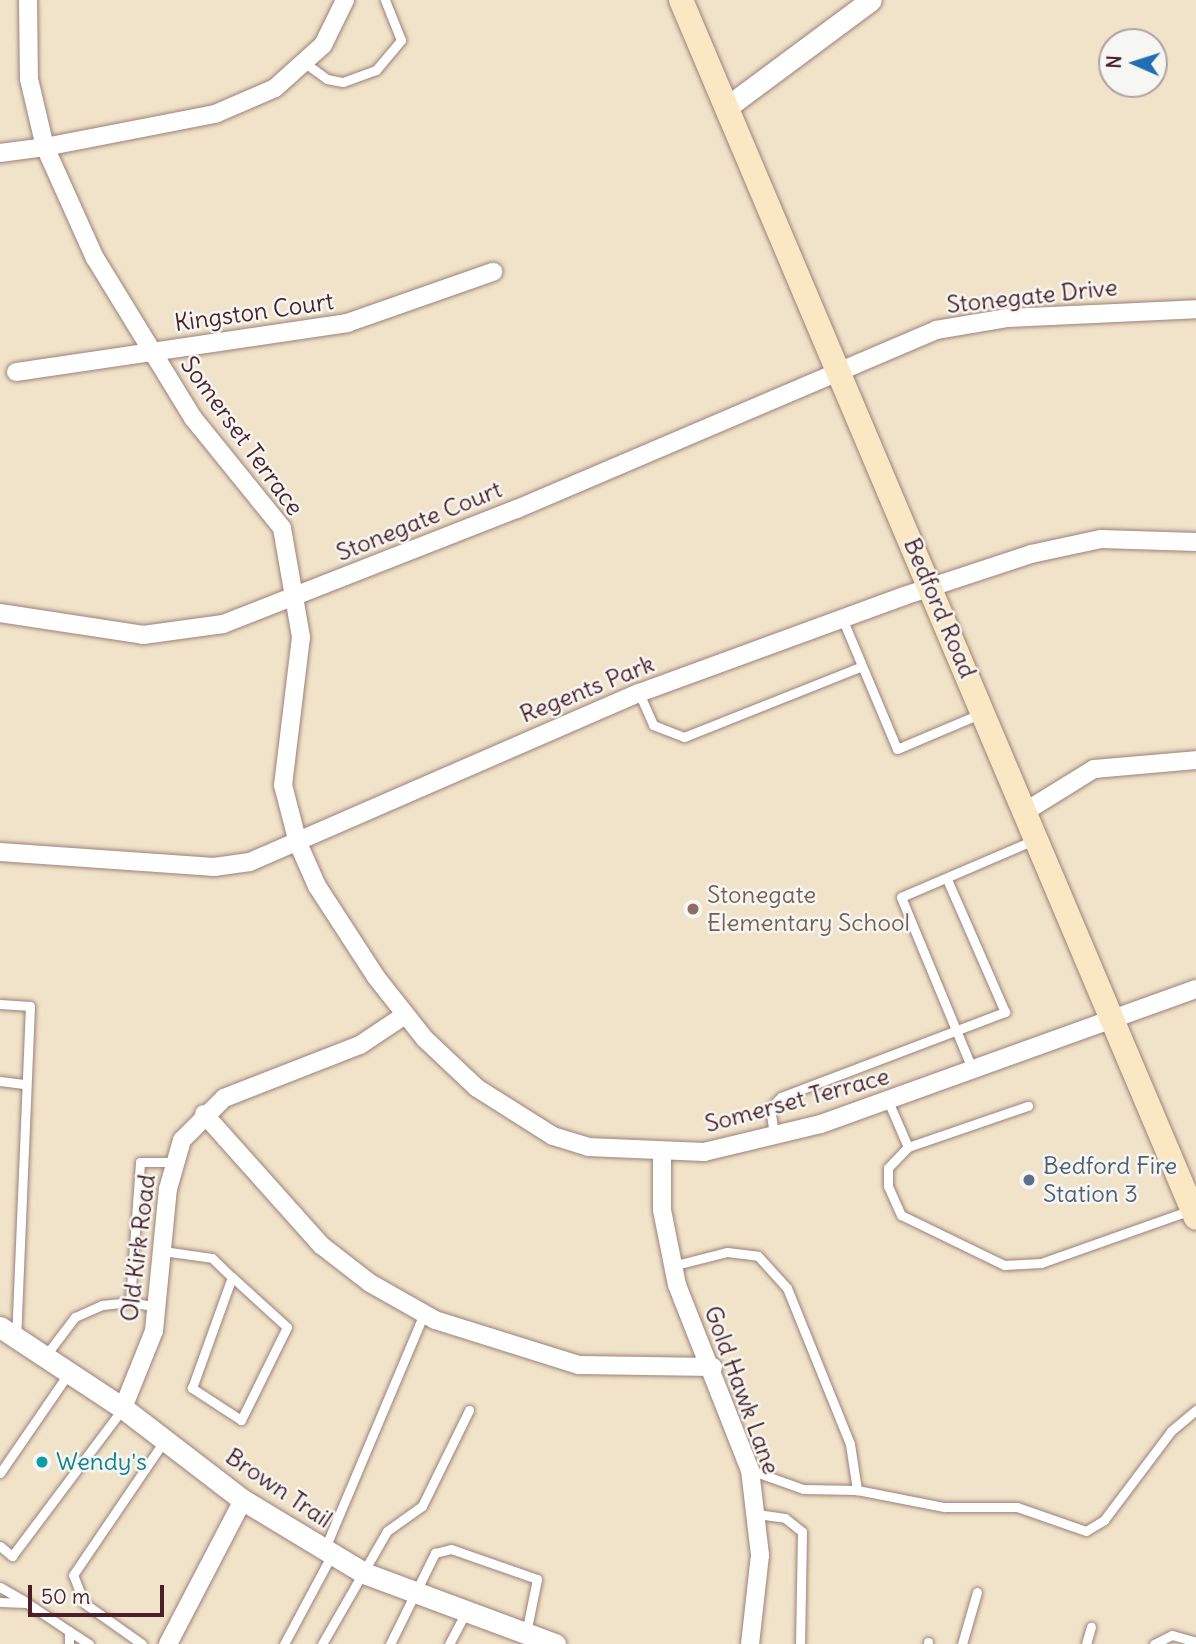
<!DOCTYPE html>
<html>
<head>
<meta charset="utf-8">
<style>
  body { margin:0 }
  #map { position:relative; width:1196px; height:1644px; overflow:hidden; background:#f0e3c9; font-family:Delius,sans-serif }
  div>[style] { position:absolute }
  .roads { filter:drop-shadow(0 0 2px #9d817a) drop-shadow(0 0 2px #9d817a) }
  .service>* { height:9px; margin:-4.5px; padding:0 4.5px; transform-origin:4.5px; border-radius:4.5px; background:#fff }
  .minor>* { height:18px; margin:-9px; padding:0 9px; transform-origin:9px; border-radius:9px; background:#fff }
  .tertiary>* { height:21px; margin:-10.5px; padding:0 10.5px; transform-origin:10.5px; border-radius:10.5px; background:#fff }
  .secondary>* { height:24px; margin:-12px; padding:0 12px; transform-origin:12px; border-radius:12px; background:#fae7c3 }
  .dots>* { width:19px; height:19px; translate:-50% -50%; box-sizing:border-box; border:4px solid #f6f6f2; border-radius:50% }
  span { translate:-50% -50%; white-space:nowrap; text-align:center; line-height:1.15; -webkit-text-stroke:5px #f6f6f2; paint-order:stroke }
  .street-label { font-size:24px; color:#4a1f2b }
  .education-label { font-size:24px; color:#785e54 }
  .left { translate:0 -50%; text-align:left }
  .service-label { font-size:24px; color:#4e5e75 }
  .culture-label { font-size:24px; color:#0d838f }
  .north { position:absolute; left:1098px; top:28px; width:70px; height:70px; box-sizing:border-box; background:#f6f6f2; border:2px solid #b1a0a2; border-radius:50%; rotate:273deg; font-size:19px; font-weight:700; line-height:28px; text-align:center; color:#4a1f2b }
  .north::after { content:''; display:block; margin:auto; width:24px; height:32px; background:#1f6fb2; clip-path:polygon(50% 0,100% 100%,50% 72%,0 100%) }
  .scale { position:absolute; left:28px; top:1585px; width:136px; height:32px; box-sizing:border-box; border:4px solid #4a1f2b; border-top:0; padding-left:9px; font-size:21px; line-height:24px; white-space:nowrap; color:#4a1f2b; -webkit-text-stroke:5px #f6f6f2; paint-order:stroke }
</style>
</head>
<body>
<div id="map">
  <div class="roads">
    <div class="service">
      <i style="left:305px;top:63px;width:27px;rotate:36deg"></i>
      <i style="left:327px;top:79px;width:16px;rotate:11deg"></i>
      <i style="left:343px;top:82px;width:35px;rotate:-20deg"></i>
      <i style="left:376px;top:70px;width:39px;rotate:-50deg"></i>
      <i style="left:401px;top:40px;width:43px;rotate:-111.8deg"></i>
      <i style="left:842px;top:618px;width:142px;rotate:67.2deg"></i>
      <i style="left:897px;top:749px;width:92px;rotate:-23deg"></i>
      <i style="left:639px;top:693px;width:35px;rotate:66deg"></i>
      <i style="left:653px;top:725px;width:33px;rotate:21deg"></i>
      <i style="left:684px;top:737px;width:189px;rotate:-21.7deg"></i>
      <i style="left:0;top:1004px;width:30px;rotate:4deg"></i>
      <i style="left:30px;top:1006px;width:330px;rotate:92.4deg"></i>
      <i style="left:973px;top:1071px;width:188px;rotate:-112.5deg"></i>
      <i style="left:901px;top:897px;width:145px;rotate:-23.2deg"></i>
      <i style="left:0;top:1081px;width:26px;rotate:7deg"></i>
      <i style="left:888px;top:1101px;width:50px;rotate:66.5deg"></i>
      <i style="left:908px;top:1147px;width:29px;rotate:134deg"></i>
      <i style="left:888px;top:1168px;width:18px;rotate:90deg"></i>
      <i style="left:888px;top:1186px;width:32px;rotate:66deg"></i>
      <i style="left:901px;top:1215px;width:114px;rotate:25.9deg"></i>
      <i style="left:1004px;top:1265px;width:37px;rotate:-3deg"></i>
      <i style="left:1041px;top:1263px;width:159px;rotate:-19.5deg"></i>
      <i style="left:774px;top:1135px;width:27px;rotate:-98deg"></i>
      <i style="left:770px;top:1108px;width:16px;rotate:-45deg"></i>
      <i style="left:781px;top:1097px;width:240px;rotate:-20.8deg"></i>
      <i style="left:1005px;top:1012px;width:145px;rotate:-113.6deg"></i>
      <i style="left:908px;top:1147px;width:127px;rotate:-18.9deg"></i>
      <i style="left:163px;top:1251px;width:49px;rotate:8.1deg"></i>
      <i style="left:212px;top:1258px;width:28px;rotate:44deg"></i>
      <i style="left:232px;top:1277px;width:74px;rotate:42.3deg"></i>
      <i style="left:287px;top:1327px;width:104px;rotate:116.3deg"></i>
      <i style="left:241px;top:1420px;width:59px;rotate:-146.9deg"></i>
      <i style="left:192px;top:1388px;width:118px;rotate:-70.2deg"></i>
      <i style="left:672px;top:1266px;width:57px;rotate:-14.3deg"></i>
      <i style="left:727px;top:1252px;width:31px;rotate:7deg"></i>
      <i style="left:758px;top:1256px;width:43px;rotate:47.8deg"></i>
      <i style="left:787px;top:1288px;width:168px;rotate:68deg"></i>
      <i style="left:850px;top:1444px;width:47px;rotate:81.3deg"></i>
      <i style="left:158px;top:1307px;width:28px;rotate:-170deg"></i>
      <i style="left:130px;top:1302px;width:140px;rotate:-85.9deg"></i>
      <i style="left:140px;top:1162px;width:34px"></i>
      <i style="left:46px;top:1355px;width:48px;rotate:-52.7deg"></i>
      <i style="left:75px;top:1317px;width:30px;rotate:-24deg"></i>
      <i style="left:102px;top:1305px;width:28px;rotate:-6deg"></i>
      <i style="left:750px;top:1470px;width:56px;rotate:19.7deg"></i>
      <i style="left:803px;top:1489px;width:54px;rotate:1.1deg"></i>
      <i style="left:857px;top:1490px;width:89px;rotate:11.1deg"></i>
      <i style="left:944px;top:1507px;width:73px"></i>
      <i style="left:1017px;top:1507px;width:73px;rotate:19.2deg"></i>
      <i style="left:1086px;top:1531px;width:21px;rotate:-31deg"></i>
      <i style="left:1104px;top:1520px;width:111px;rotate:-53deg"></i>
      <i style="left:1171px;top:1431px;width:33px;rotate:-40deg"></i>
      <i style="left:0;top:1473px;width:120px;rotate:-55.5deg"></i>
      <i style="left:757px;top:1514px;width:28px;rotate:8deg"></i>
      <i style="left:785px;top:1518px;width:22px;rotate:39deg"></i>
      <i style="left:802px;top:1532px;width:112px;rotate:91deg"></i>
      <i style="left:0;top:1546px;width:16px;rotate:40deg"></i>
      <i style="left:12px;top:1556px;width:185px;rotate:-53.1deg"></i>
      <i style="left:325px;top:1548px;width:254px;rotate:-67.1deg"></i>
      <i style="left:0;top:1587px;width:30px;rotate:30deg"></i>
      <i style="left:0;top:1602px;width:27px;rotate:2deg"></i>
      <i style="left:27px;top:1603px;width:50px;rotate:33.7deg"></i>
      <i style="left:69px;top:1644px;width:13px;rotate:-90deg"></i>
      <i style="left:69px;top:1631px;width:24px;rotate:33deg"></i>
      <i style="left:142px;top:1644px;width:71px;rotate:-144.7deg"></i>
      <i style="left:84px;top:1603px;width:30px;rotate:-111deg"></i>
      <i style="left:73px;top:1575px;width:162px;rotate:-55.8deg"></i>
      <i style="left:284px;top:1644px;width:102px;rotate:-61.9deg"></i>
      <i style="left:322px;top:1644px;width:130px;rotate:-60.1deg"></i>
      <i style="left:387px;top:1531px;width:43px;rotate:-35.5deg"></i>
      <i style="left:422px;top:1506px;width:107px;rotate:-63.9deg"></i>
      <i style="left:390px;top:1644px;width:102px;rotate:-63.7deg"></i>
      <i style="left:435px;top:1553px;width:16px;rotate:-14deg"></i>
      <i style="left:451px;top:1549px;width:91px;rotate:19.2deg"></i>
      <i style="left:537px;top:1579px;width:55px;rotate:101.5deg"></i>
      <i style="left:449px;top:1644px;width:34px;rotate:-62deg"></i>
      <i style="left:928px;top:1644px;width:2px;rotate:-90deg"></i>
      <i style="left:962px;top:1644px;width:54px;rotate:-73.9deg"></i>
      <i style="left:1086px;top:1644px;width:18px;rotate:-74deg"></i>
      <i style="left:1154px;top:1644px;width:20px;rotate:-27deg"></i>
      <i style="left:1172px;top:1635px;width:25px;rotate:16deg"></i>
    </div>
    <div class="minor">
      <i style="left:28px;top:0;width:79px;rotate:89.3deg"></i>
      <i style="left:29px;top:79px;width:70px;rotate:76.8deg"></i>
      <i style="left:45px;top:147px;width:173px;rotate:-11deg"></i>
      <i style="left:215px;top:114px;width:65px;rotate:-23.4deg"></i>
      <i style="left:275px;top:88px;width:64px;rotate:-41.9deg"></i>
      <i style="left:323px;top:45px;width:50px;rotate:-63.9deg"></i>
      <i style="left:0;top:153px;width:45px;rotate:-7.6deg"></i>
      <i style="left:45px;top:147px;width:122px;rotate:65.8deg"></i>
      <i style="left:95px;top:258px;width:188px;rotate:58.5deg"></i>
      <i style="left:193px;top:418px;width:141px;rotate:51deg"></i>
      <i style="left:282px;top:528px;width:111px;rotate:80.1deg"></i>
      <i style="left:301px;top:637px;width:149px;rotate:96.9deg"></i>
      <i style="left:283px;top:785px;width:60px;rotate:75.5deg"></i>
      <i style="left:298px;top:843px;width:47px;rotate:66.2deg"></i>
      <i style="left:317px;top:886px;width:108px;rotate:57deg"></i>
      <i style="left:376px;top:977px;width:79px;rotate:51.7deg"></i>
      <i style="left:425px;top:1039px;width:71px;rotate:43.3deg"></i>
      <i style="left:477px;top:1088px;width:90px;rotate:32.3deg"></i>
      <i style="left:553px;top:1136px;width:37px;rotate:17deg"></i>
      <i style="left:588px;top:1147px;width:116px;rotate:2.5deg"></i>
      <i style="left:704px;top:1152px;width:120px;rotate:-13.5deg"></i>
      <i style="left:821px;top:1124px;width:399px;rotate:-19.8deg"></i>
      <i style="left:16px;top:372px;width:335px;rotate:-8.4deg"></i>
      <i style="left:347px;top:323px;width:155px;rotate:-19.3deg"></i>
      <i style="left:0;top:613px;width:145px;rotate:8.7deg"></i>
      <i style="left:143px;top:635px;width:81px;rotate:-7.8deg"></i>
      <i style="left:223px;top:624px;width:316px;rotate:-21.4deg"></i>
      <i style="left:517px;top:509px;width:456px;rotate:-23.1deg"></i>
      <i style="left:936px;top:330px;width:73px;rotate:-9.5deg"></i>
      <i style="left:1008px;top:318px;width:188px;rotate:-2.7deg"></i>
      <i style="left:1026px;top:811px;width:80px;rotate:-31.7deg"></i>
      <i style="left:1094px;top:769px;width:102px;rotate:-5deg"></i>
      <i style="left:0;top:852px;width:215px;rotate:4deg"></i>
      <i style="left:214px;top:867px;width:36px;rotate:-8deg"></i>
      <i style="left:250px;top:862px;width:424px;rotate:-23.5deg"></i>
      <i style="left:639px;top:693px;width:282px;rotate:-20.1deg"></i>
      <i style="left:904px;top:596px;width:134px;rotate:-18.3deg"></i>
      <i style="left:1031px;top:554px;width:72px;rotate:-12.1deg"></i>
      <i style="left:1101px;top:539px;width:95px;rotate:1.8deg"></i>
      <i style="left:204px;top:1114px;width:176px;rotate:48.2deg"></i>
      <i style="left:321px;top:1245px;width:62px;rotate:37.8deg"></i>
      <i style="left:370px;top:1283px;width:75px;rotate:29.6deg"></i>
      <i style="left:435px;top:1320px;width:151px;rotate:17.4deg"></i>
      <i style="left:579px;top:1365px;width:134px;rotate:0.9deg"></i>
      <i style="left:662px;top:1155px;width:55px;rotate:90deg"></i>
      <i style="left:662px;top:1210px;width:76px;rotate:78.7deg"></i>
      <i style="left:677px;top:1285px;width:199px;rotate:68.5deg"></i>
      <i style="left:750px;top:1470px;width:86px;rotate:83.3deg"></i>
      <i style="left:760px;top:1555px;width:90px;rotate:96.4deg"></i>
      <i style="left:123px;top:1408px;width:83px;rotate:-68.1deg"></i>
      <i style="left:154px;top:1331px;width:143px;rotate:-84.4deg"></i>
      <i style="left:168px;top:1189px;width:51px;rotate:-74.1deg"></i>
      <i style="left:182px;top:1140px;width:59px;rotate:-45deg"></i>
      <i style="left:224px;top:1098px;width:146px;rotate:-21.3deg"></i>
      <i style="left:360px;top:1045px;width:54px;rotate:-33.7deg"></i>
      <i style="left:168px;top:1644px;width:162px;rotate:-62.5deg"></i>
    </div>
    <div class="tertiary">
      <i style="left:727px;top:107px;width:179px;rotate:-36.6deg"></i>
      <i style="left:0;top:1327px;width:147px;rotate:33.4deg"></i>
      <i style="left:123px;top:1408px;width:151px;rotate:37.5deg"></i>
      <i style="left:243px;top:1500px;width:141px;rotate:31.1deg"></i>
      <i style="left:364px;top:1573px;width:204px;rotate:20.4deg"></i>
    </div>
    <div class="secondary">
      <i style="left:681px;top:0;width:1322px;rotate:67.08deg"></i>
    </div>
  </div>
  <div class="dots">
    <i style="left:693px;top:909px;background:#8d6e63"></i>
    <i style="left:1029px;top:1180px;background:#5c6f8a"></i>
    <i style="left:42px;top:1462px;background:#0f9aa8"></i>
  </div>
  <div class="street-label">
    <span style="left:1032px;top:296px;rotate:-6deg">Stonegate Drive</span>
    <span style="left:254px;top:312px;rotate:-8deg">Kingston Court</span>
    <span style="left:242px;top:436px;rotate:54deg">Somerset Terrace</span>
    <span style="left:419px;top:521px;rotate:-22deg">Stonegate Court</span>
    <span style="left:940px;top:608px;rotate:67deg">Bedford Road</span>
    <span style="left:587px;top:689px;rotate:-22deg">Regents Park</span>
    <span style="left:797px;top:1100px;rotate:-15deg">Somerset Terrace</span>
    <span style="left:138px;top:1248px;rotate:-83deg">Old Kirk Road</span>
    <span style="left:742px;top:1390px;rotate:70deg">Gold Hawk Lane</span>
    <span style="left:279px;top:1488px;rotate:34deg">Brown Trail</span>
  </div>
  <div class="education-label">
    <span class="left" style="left:707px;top:909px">Stonegate<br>Elementary School</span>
  </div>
  <div class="service-label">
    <span class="left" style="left:1043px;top:1180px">Bedford Fire<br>Station 3</span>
  </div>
  <div class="culture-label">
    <span class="left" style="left:56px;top:1462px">Wendy's</span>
  </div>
  <div class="north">N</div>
  <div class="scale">50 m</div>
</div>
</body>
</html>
